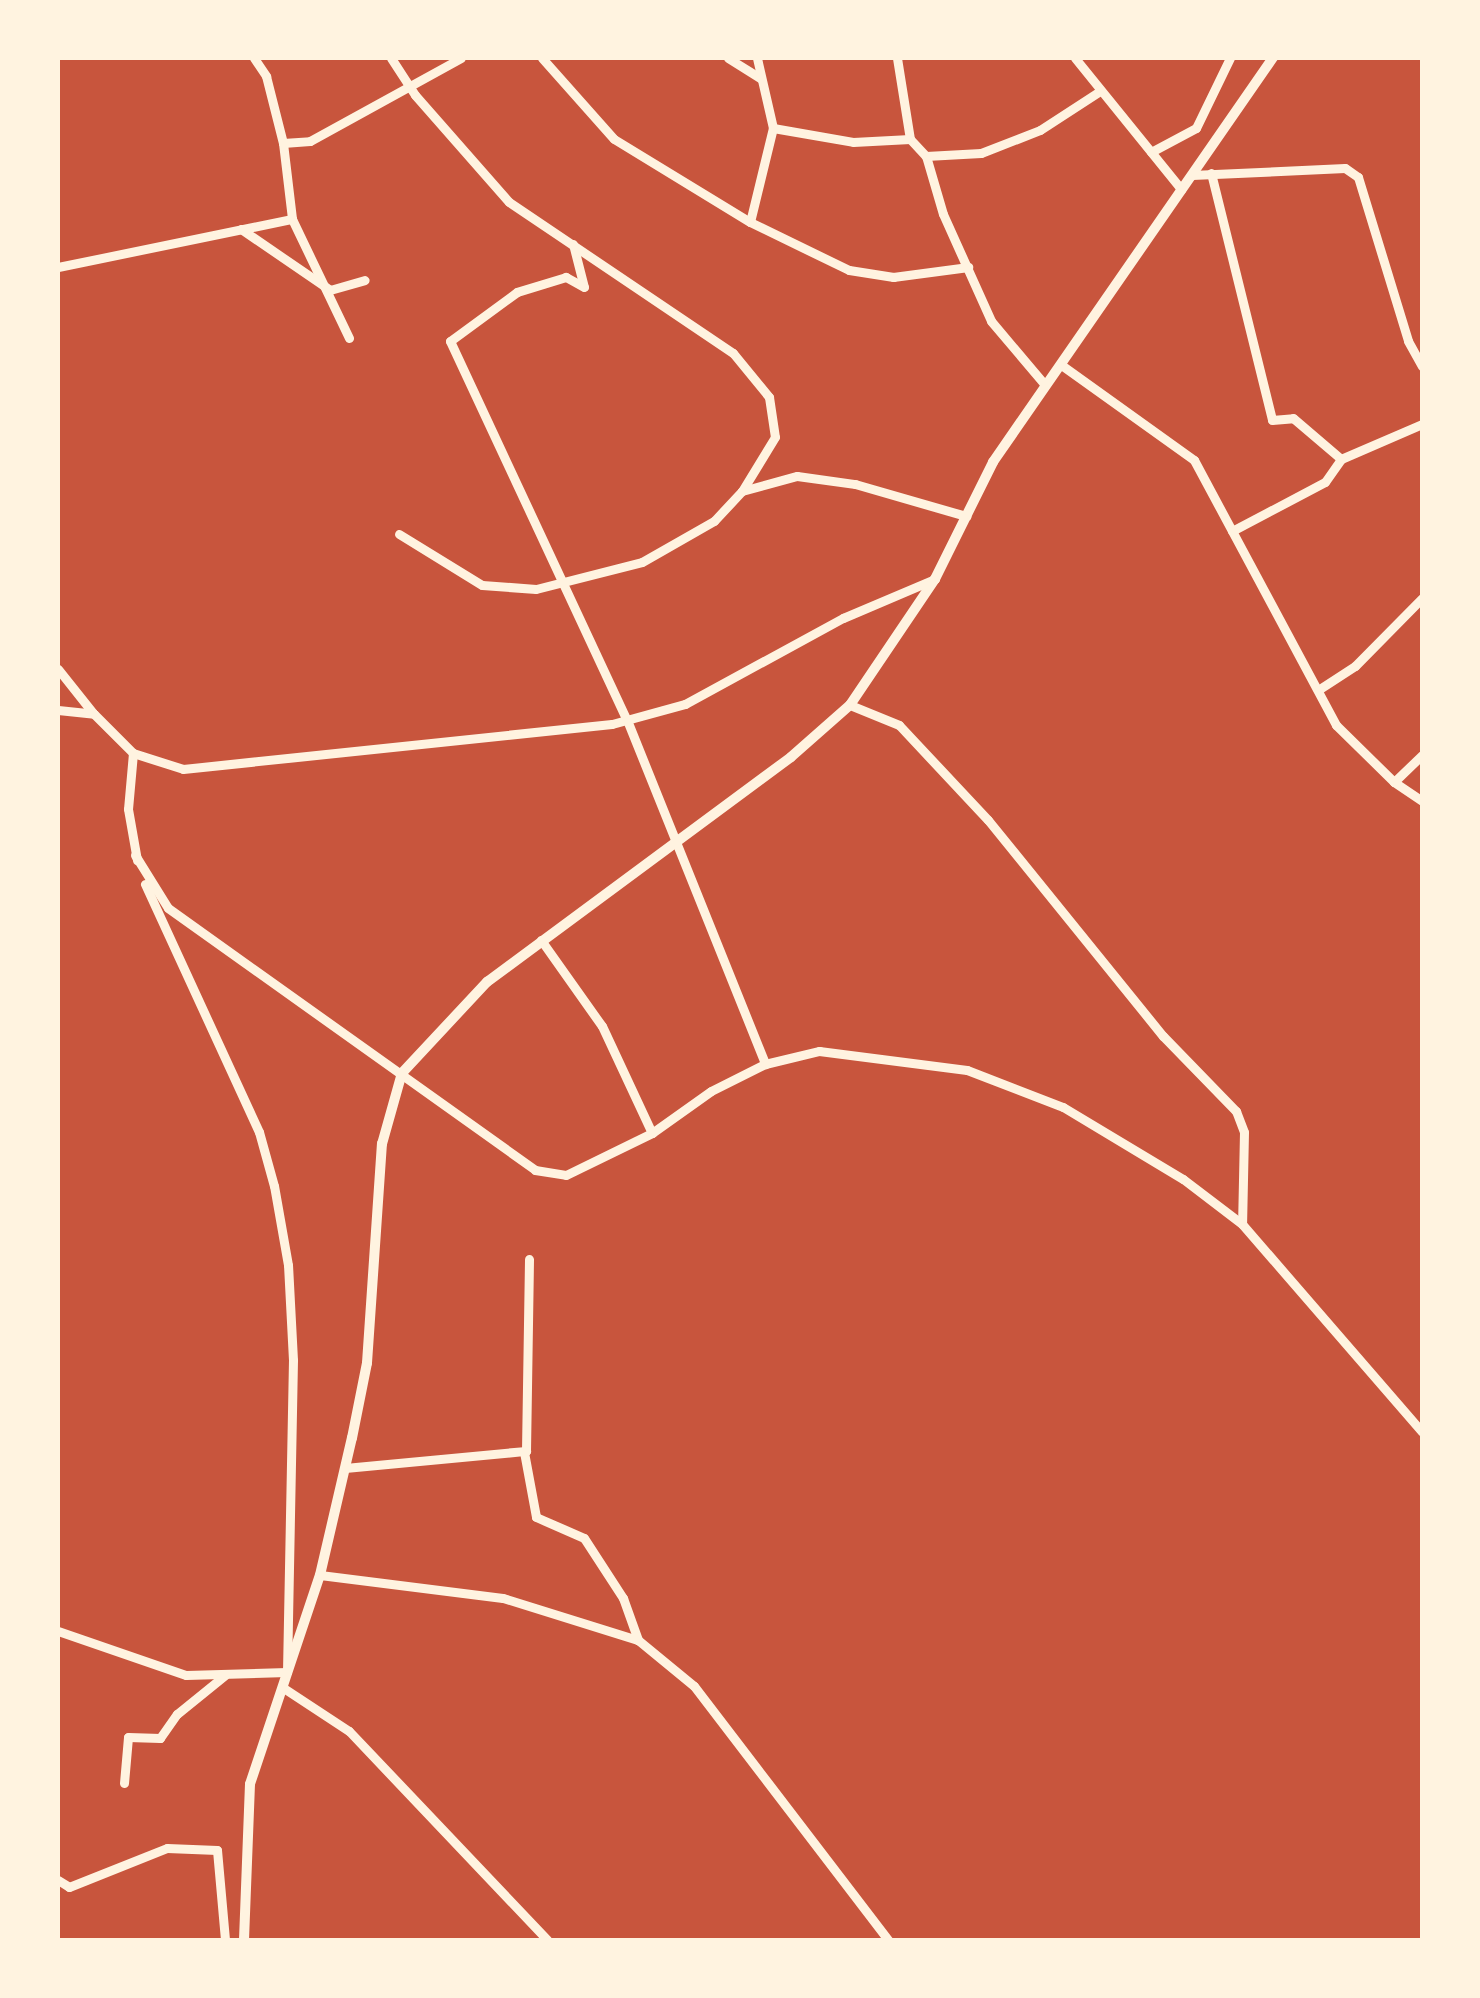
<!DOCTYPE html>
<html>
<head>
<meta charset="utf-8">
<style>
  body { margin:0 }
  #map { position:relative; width:1480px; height:1998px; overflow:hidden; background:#c8553d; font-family:"Exo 2",sans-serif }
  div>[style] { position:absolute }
  .minor>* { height:9px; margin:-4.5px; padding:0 4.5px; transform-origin:4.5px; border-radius:4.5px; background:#fff3e0 }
  .tertiary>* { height:10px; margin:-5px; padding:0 5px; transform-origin:5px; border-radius:5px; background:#fff3e0 }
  span { translate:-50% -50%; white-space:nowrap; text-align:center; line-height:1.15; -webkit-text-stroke:10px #fff3e0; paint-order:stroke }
  .frame { position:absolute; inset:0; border:60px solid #fff3e0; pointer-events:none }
</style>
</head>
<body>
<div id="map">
  <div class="minor">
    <i style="left:254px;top:58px;width:22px;rotate:56deg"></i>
    <i style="left:266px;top:76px;width:69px;rotate:75.8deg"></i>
    <i style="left:283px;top:143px;width:77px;rotate:83.2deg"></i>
    <i style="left:292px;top:219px;width:132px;rotate:64.4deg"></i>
    <i style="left:391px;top:58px;width:44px;rotate:57deg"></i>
    <i style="left:415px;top:95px;width:142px;rotate:48.7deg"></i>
    <i style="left:509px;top:202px;width:270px;rotate:34deg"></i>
    <i style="left:733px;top:353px;width:57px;rotate:50.7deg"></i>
    <i style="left:769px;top:397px;width:40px;rotate:81.5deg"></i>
    <i style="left:775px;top:437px;width:63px;rotate:121.4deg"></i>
    <i style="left:542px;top:58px;width:108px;rotate:48.4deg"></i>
    <i style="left:614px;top:139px;width:159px;rotate:31.4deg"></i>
    <i style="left:750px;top:222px;width:110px;rotate:25.9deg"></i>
    <i style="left:849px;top:270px;width:45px;rotate:9deg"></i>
    <i style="left:893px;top:277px;width:76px;rotate:-7.6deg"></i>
    <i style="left:728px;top:58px;width:38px;rotate:32deg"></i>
    <i style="left:897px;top:58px;width:82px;rotate:80.9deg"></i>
    <i style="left:1075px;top:58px;width:169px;rotate:51deg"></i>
    <i style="left:773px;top:128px;width:81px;rotate:9.9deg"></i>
    <i style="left:853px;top:142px;width:57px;rotate:-3deg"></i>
    <i style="left:910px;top:139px;width:23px;rotate:47deg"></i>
    <i style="left:926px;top:156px;width:60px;rotate:73.7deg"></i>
    <i style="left:943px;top:214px;width:117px;rotate:65.8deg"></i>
    <i style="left:991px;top:321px;width:84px;rotate:49.8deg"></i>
    <i style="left:283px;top:143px;width:27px;rotate:-4deg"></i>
    <i style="left:310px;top:141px;width:172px;rotate:-28.8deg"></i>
    <i style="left:1151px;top:152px;width:51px;rotate:-28.1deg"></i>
    <i style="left:1196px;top:128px;width:78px;rotate:-64.1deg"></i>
    <i style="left:926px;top:156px;width:55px;rotate:-3.1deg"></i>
    <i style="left:981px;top:153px;width:63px;rotate:-21.3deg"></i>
    <i style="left:1040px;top:130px;width:72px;rotate:-33deg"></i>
    <i style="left:1211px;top:173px;width:254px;rotate:76.1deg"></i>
    <i style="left:1272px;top:420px;width:21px;rotate:-5deg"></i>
    <i style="left:1293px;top:418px;width:63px;rotate:40.5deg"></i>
    <i style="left:1192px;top:175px;width:153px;rotate:-2.6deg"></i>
    <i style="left:1345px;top:168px;width:16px;rotate:35deg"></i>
    <i style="left:1358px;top:177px;width:171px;rotate:73deg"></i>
    <i style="left:1408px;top:341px;width:29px;rotate:61deg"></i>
    <i style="left:750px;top:222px;width:97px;rotate:-76.3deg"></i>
    <i style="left:773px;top:128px;width:72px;rotate:-102.9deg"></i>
    <i style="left:241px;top:229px;width:108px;rotate:34.4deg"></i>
    <i style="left:330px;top:290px;width:36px;rotate:-16deg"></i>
    <i style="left:573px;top:244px;width:44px;rotate:75.7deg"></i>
    <i style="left:584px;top:287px;width:21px;rotate:-151deg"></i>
    <i style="left:566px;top:277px;width:51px;rotate:163deg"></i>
    <i style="left:517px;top:292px;width:83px;rotate:143.8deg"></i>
    <i style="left:450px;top:341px;width:418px;rotate:65deg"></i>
    <i style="left:627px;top:720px;width:371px;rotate:68.1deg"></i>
    <i style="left:58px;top:267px;width:239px;rotate:-11.6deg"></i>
    <i style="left:1060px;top:364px;width:165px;rotate:35.6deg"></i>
    <i style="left:1194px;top:460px;width:301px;rotate:61.8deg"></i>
    <i style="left:1336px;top:725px;width:81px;rotate:44.5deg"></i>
    <i style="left:1394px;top:782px;width:39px;rotate:-44deg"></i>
    <i style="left:1232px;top:531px;width:105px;rotate:-27.8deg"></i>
    <i style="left:1325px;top:482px;width:28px;rotate:-55deg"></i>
    <i style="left:1341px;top:459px;width:88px;rotate:-23.4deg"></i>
    <i style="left:399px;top:534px;width:97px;rotate:31.6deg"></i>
    <i style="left:482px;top:585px;width:54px;rotate:4.2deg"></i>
    <i style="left:536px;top:589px;width:109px;rotate:-14.3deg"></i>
    <i style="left:642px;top:562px;width:83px;rotate:-29.7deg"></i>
    <i style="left:714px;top:521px;width:41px;rotate:-47deg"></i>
    <i style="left:742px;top:491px;width:57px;rotate:-15.3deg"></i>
    <i style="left:797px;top:476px;width:59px;rotate:7.9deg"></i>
    <i style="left:855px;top:484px;width:116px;rotate:16.1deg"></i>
    <i style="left:58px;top:669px;width:56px;rotate:51.5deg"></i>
    <i style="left:1318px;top:690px;width:44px;rotate:-33deg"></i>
    <i style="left:1355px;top:666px;width:95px;rotate:-45.4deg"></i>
    <i style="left:850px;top:705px;width:53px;rotate:22.2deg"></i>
    <i style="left:899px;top:725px;width:130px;rotate:46.9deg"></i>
    <i style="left:988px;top:820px;width:278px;rotate:51deg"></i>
    <i style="left:1163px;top:1036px;width:105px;rotate:45.8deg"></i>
    <i style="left:1236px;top:1111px;width:22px;rotate:69deg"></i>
    <i style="left:1244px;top:1132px;width:92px;rotate:91.2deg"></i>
    <i style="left:58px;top:710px;width:36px;rotate:6deg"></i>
    <i style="left:94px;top:714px;width:55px;rotate:45deg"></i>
    <i style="left:133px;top:753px;width:52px;rotate:17.7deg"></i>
    <i style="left:183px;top:769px;width:431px;rotate:-6deg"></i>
    <i style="left:612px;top:724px;width:76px;rotate:-15.3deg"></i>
    <i style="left:685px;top:704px;width:180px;rotate:-28.6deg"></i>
    <i style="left:843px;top:618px;width:100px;rotate:-23deg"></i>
    <i style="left:133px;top:753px;width:56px;rotate:95.1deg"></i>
    <i style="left:128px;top:809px;width:52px;rotate:80deg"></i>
    <i style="left:1394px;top:782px;width:34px;rotate:34deg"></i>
    <i style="left:135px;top:855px;width:62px;rotate:58.1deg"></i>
    <i style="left:168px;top:908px;width:451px;rotate:35.5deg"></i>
    <i style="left:535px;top:1170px;width:31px;rotate:9deg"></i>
    <i style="left:566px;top:1175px;width:96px;rotate:-26deg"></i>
    <i style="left:652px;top:1133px;width:72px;rotate:-35.4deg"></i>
    <i style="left:711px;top:1091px;width:60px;rotate:-26.6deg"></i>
    <i style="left:765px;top:1064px;width:56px;rotate:-13.5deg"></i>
    <i style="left:819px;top:1051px;width:149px;rotate:7.3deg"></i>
    <i style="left:967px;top:1070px;width:103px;rotate:21.1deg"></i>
    <i style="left:1063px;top:1107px;width:140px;rotate:31deg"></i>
    <i style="left:1183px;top:1179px;width:74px;rotate:37.3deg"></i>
    <i style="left:1242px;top:1224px;width:275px;rotate:49.1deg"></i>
    <i style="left:541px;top:940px;width:105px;rotate:54.7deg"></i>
    <i style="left:602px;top:1026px;width:118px;rotate:65deg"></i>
    <i style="left:524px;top:1452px;width:66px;rotate:79.5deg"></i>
    <i style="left:536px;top:1517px;width:52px;rotate:23.6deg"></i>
    <i style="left:584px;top:1538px;width:72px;rotate:57deg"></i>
    <i style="left:623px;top:1598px;width:45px;rotate:70.3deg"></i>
    <i style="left:345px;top:1468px;width:182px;rotate:-5.4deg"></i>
    <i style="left:526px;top:1451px;width:192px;rotate:-89.1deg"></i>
    <i style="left:320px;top:1575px;width:184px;rotate:7.2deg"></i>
    <i style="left:503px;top:1598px;width:141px;rotate:17.3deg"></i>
    <i style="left:638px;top:1640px;width:72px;rotate:39.4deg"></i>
    <i style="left:694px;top:1686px;width:320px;rotate:52.6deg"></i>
    <i style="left:58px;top:1631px;width:135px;rotate:19deg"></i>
    <i style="left:186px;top:1675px;width:101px;rotate:-1.7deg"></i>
    <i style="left:287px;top:1672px;width:312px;rotate:-88.9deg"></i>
    <i style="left:293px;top:1360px;width:95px;rotate:-93deg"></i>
    <i style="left:288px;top:1265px;width:80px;rotate:-100deg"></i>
    <i style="left:274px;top:1186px;width:56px;rotate:-105.5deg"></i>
    <i style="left:259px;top:1132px;width:273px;rotate:-114.7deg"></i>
    <i style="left:282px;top:1687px;width:80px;rotate:33.3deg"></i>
    <i style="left:349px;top:1731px;width:288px;rotate:46.5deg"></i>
    <i style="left:124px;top:1783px;width:46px;rotate:-85deg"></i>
    <i style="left:128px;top:1737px;width:32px;rotate:2deg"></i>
    <i style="left:160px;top:1738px;width:29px;rotate:-55deg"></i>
    <i style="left:177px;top:1714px;width:62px;rotate:-39.1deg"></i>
    <i style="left:58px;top:1880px;width:13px;rotate:32deg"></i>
    <i style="left:69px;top:1887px;width:105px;rotate:-21.7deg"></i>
    <i style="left:167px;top:1848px;width:50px;rotate:2.3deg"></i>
    <i style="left:217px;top:1850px;width:90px;rotate:84.9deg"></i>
  </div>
  <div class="tertiary">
    <i style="left:244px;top:1940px;width:156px;rotate:-87.8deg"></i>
    <i style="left:250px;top:1784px;width:220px;rotate:-71.5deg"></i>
    <i style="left:320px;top:1575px;width:141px;rotate:-76.9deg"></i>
    <i style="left:352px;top:1438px;width:76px;rotate:-78.7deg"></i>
    <i style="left:367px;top:1363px;width:220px;rotate:-86.1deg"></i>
    <i style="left:382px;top:1144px;width:74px;rotate:-74.3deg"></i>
    <i style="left:402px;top:1073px;width:125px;rotate:-47deg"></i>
    <i style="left:487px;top:982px;width:378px;rotate:-36.5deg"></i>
    <i style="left:791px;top:757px;width:79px;rotate:-41.4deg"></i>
    <i style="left:850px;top:705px;width:152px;rotate:-56deg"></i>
    <i style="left:935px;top:579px;width:131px;rotate:-63.6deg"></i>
    <i style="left:993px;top:462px;width:492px;rotate:-55.3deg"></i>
  </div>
  <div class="frame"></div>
</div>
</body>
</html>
